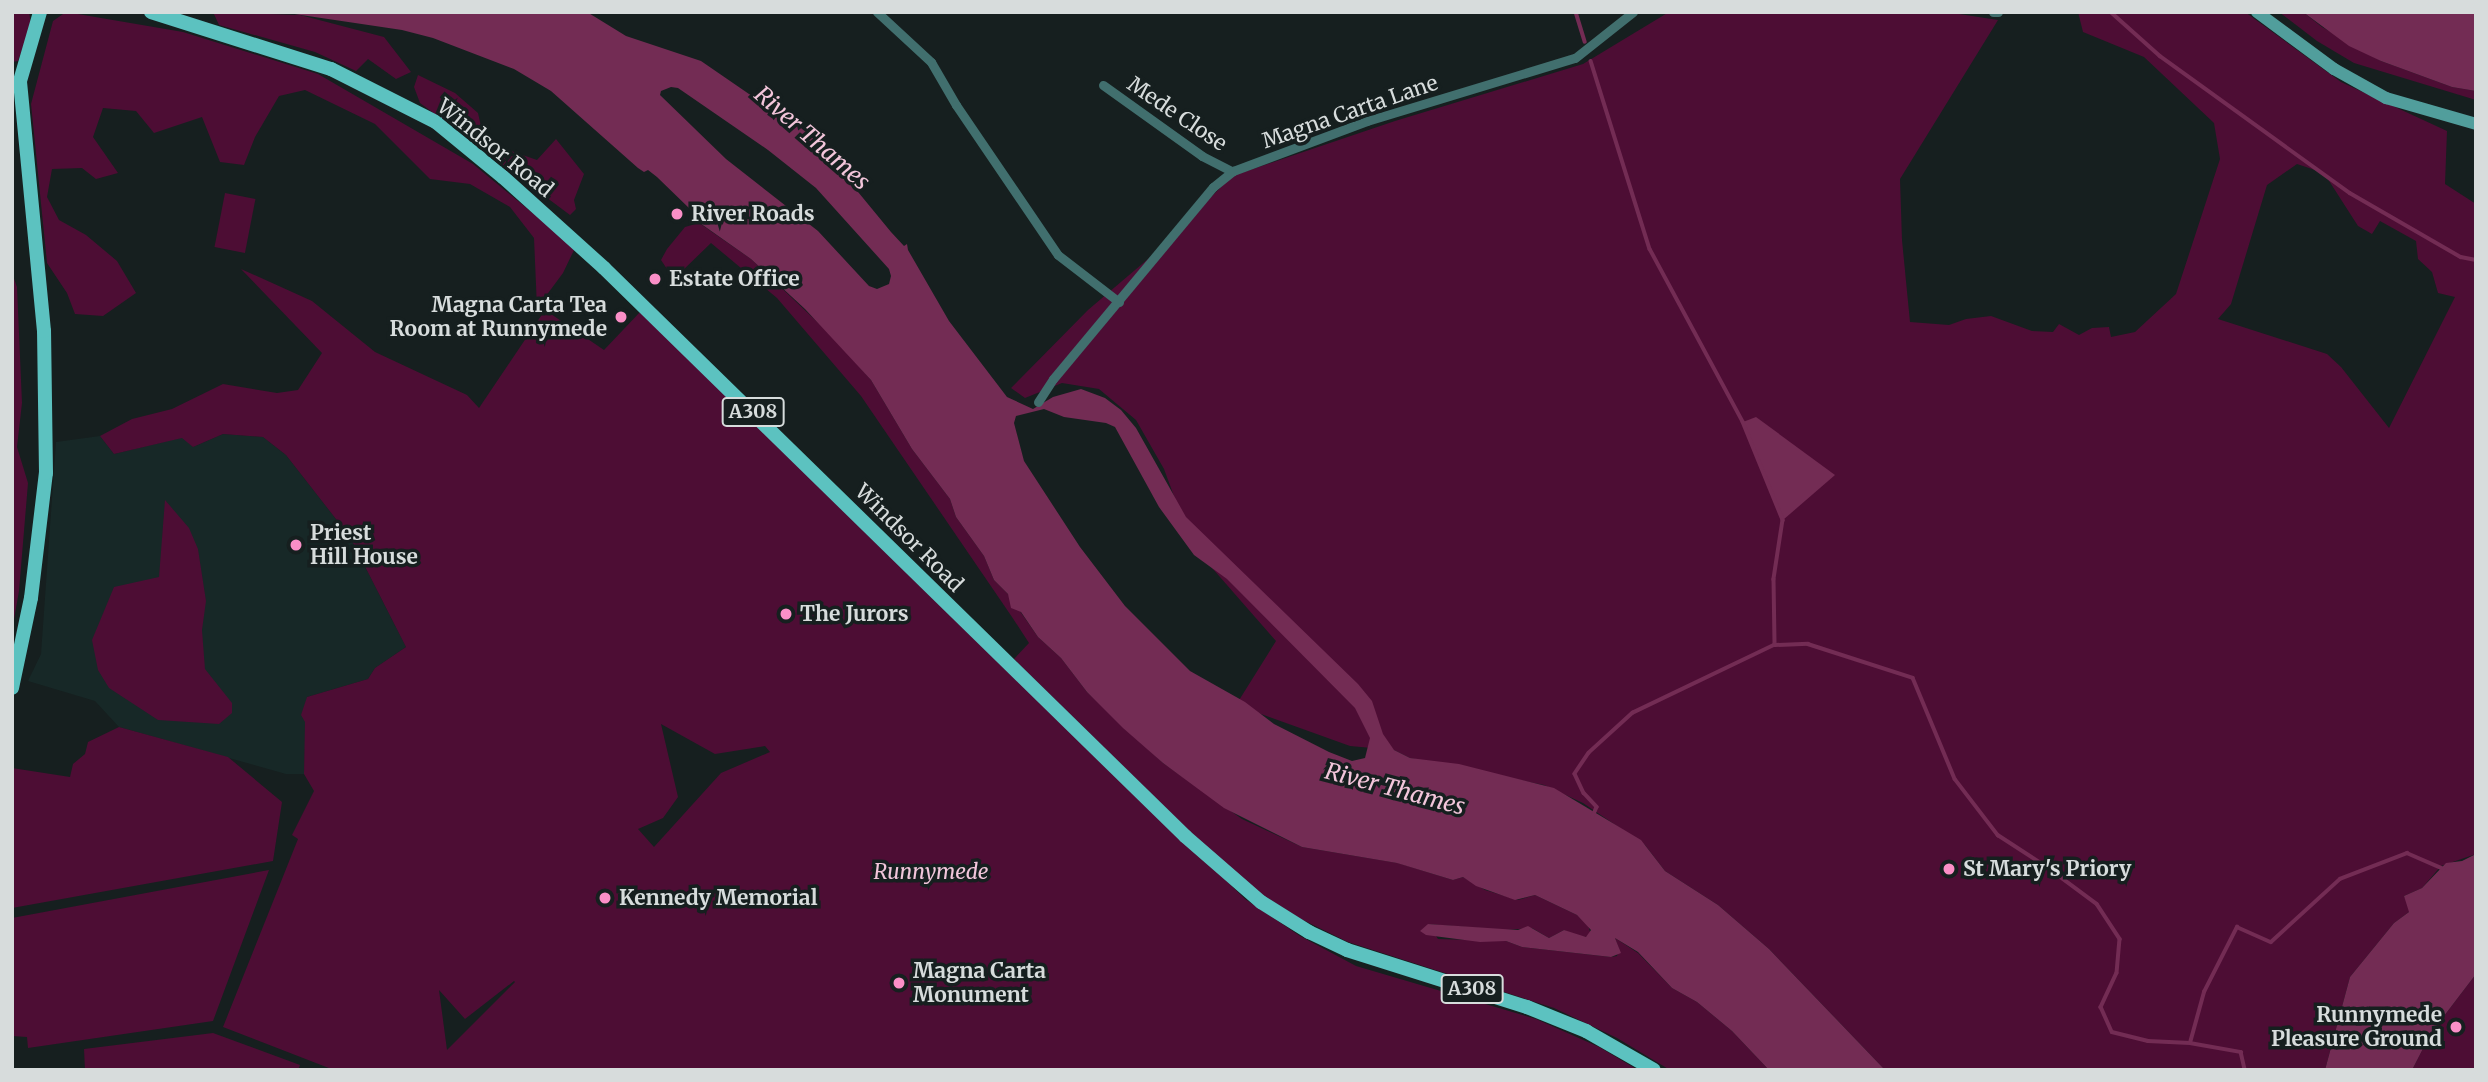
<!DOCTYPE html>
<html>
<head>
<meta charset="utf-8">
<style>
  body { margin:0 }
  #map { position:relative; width:2488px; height:1082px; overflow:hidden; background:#161f1f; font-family:Merriweather,serif }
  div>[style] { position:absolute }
  .built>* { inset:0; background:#172827 }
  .green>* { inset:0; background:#4d0d34; transform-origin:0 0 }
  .water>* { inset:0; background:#732c54 }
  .stream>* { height:3.5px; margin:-1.75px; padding:0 1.75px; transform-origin:1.75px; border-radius:1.75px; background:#732c54 }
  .street>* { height:9px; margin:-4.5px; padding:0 4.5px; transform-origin:4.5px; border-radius:4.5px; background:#416f6e }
  .secondary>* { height:12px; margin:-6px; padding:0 6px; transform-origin:6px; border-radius:6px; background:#519e9c }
  .primary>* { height:14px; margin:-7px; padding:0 7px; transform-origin:7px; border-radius:7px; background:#5cc2c0 }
  .dots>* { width:19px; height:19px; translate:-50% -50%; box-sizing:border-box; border:4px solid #161f1f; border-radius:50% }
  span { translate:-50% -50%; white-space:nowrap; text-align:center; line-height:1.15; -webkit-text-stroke:7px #161f1f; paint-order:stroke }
  .shield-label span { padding:2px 5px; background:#161f1f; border:2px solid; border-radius:5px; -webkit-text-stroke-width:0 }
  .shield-label { font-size:19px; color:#d7dcdc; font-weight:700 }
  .street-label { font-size:21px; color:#d7dcdc }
  .poi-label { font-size:21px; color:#d7dcdc; font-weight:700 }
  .left { translate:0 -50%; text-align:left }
  .right { translate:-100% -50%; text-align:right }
  .park-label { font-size:21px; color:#f2c6db; font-style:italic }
  .water-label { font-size:23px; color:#f3c6db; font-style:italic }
  .frame { position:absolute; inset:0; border:14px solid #d7dcdc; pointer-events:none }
</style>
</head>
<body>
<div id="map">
  <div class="built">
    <i style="clip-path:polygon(223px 434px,263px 437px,286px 455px,350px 537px,406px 647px,375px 668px,368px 679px,307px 697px,304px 774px,286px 774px,119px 727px,95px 701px,28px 681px,41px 654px,56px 442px,100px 436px,114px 454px,183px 437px,193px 447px)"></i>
  </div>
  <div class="green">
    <i style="clip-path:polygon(12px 12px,29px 12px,31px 24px,18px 61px,12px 62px)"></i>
    <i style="clip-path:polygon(66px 12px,183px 32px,318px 74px,473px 164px,575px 248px,563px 273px,537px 308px,534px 238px,510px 207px,470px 184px,430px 179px,375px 124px,305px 90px,279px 96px,255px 137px,244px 165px,220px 162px,202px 117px,154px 133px,136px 111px,103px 108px,93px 137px,118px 173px,96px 179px,82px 168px,52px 169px,47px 197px,59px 220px,86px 235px,117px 261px,136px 293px,103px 316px,75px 314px,67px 293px,47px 263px,31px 104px,53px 21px)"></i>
    <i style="clip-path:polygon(213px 12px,300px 15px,384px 37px,411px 72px,396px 79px,368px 59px,356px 71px,315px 52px,219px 25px)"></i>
    <i style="clip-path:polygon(evenodd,1669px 12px,1946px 12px,1998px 20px,1900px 179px,1902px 240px,1910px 322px,1949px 325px,1966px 319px,1991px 316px,2032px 331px,2053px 332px,2059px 324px,2079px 335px,2092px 328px,2109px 327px,2111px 337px,2135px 332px,2176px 294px,2220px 159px,2214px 123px,2144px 57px,2083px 32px,2078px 12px,2245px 12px,2341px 82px,2447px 131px,2445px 184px,2476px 204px,2476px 854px,2441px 866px,2422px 888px,2404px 896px,2410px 908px,2409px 912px,2394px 923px,2350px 977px,2325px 1070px,1885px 1070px,1769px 949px,1718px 905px,1665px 871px,1645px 845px,1583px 803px,1544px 785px,1410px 758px,1394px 750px,1350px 746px,1236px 705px,1276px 641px,1192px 545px,1164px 469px,1136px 420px,1099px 389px,1062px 383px,1025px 398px,1011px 388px,1088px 310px,1155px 253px,1232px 176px,1395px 121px,1583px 64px,1669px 12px,2297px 164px,2324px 173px,2358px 226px,2372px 234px,2380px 221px,2416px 241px,2418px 259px,2432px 272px,2438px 293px,2455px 297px,2389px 428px,2341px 367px,2327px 354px,2218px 319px,2231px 304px,2267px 185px,2297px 164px)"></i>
    <i style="clip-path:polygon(2279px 12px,2303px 12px,2322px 27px,2381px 61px,2452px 87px,2476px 91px,2476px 100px,2354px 63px,2317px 41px)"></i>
    <i style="clip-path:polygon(418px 75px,455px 93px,478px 113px,482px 131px,511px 151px,537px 160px,556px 139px,584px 174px,574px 200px,576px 209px,570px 215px,420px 103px,414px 87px)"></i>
    <i style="left:225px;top:193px;width:31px;height:55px;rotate:11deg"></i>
    <i style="clip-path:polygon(699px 223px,751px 259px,831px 335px,871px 380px,912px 449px,950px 499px,956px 517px,984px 556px,994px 580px,1008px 594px,1038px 637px,1061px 658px,1087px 692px,1163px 763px,1242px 819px,1302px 847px,1398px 863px,1453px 880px,1463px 877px,1485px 890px,1518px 900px,1535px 895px,1577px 915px,1588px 925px,1591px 935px,1587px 937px,1575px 936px,1564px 930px,1549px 938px,1532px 928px,1503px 930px,1428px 924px,1438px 939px,1506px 941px,1522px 947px,1611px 957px,1617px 956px,1619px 949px,1615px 938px,1638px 953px,1672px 988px,1697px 1002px,1732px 1031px,1769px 1070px,1670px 1070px,1617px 1038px,1554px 1008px,1348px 942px,1301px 919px,1255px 890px,1221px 862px,1014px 659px,1029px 643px,1012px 617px,861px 396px,777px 298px,711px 243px,679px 274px,667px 269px,661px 260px,667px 249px,685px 227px)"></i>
    <i style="clip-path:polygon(evenodd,241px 269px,312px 301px,375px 352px,467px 395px,479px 408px,545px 310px,604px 350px,641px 311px,1245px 899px,1300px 936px,1356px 966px,1536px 1019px,1599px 1047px,1638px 1070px,334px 1070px,223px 1027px,298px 839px,292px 835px,314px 791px,304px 774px,305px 722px,301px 715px,307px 697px,368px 679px,375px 668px,406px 647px,350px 537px,286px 455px,263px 437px,223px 434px,193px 447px,182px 438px,114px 454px,100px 436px,132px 419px,172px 409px,223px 384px,277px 393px,298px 390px,322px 353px,241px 269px,661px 724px,715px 754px,765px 746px,770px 752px,721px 773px,654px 847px,638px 829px,663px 818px,678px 797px,661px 724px,241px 269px,514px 981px,515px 982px,447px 1050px,439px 990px,465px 1019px,514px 981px)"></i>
    <i style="clip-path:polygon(12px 273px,17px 287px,22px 403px,17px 447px,28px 483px,19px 591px,12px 631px)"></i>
    <i style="clip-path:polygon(165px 500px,189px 528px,198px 549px,206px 601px,202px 630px,205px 669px,232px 703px,232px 713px,219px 724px,158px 720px,109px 688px,98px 670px,92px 640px,114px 587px,159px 577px)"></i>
    <i style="clip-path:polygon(119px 727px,228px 757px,282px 802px,273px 861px,12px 908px,12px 768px,70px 777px,73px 764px,85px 754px,88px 742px)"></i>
    <i style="clip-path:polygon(269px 870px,213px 1021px,28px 1048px,27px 1037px,12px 1036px,12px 918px)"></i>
    <i style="clip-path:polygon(2476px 974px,2476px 1070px,2412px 1070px,2431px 1033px)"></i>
    <i style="clip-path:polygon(213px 1033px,300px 1065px,298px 1070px,85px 1070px,84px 1049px)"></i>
  </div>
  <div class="water">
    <i style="clip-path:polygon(evenodd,281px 12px,587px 12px,626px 36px,701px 61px,749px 94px,760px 99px,769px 96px,776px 106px,798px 119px,891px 232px,904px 246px,907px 244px,908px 250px,949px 321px,1007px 397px,1033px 409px,1053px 397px,1081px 389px,1105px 398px,1121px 410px,1136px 428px,1186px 517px,1358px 684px,1372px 701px,1383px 734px,1394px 750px,1410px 758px,1459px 764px,1554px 788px,1641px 840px,1665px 871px,1718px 905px,1769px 949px,1885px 1070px,1769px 1070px,1732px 1031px,1697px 1002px,1672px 988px,1638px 952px,1615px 938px,1621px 953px,1611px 957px,1522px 947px,1506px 941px,1480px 942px,1426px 935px,1420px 931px,1428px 924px,1518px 930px,1528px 926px,1549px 938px,1564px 930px,1586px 937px,1591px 930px,1577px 915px,1535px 895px,1515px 900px,1476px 886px,1463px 877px,1453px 880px,1397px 863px,1302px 847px,1224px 808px,1163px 763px,1123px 728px,1087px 692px,1061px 658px,1038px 637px,1021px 612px,1011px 608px,1008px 594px,994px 580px,984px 556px,956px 517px,950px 499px,912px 449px,871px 380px,805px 309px,751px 259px,697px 221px,691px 210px,657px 177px,648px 170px,644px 172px,638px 168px,551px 91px,514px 69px,433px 38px,402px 30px,281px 12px,671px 87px,678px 88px,768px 150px,816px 188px,889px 269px,891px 276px,889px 284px,877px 289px,869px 286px,818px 231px,726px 159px,660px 95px,661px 91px,671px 87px,281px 12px,1044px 409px,1064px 417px,1106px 423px,1115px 427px,1159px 507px,1194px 555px,1227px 579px,1355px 708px,1370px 738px,1365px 758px,1352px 761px,1329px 752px,1274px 724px,1245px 702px,1190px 671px,1125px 606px,1080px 547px,1024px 461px,1014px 423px,1016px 416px,1044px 409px)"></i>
    <i style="clip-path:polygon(2303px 12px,2476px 12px,2476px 91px,2452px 87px,2381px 61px,2349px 46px)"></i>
    <i style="clip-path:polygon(1756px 417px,1835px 475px,1783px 520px,1743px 422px)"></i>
    <i style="clip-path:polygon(2476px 854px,2476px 974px,2431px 1033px,2412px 1070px,2325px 1070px,2350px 977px,2394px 923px,2409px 912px,2404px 896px,2422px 888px,2446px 863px,2462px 861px)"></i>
  </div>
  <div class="stream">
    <i style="left:1576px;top:12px;width:31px;rotate:73deg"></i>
    <i style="left:2111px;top:12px;width:66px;rotate:41.9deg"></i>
    <i style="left:2160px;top:56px;width:234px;rotate:35.8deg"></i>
    <i style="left:2350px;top:193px;width:128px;rotate:30deg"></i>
    <i style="left:2461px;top:257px;width:15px;rotate:11deg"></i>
    <i style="left:1591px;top:61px;width:197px;rotate:72.6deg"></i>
    <i style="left:1650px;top:249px;width:196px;rotate:61.7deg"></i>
    <i style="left:1743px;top:422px;width:106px;rotate:67.8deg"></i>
    <i style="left:1783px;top:520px;width:60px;rotate:98.7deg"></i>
    <i style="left:1774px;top:579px;width:66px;rotate:89.1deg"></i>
    <i style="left:1775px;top:645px;width:157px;rotate:154.4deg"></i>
    <i style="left:1633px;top:713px;width:59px;rotate:137.7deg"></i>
    <i style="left:1589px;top:753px;width:25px;rotate:124deg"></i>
    <i style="left:1575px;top:774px;width:21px;rotate:65deg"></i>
    <i style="left:1584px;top:793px;width:19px;rotate:47deg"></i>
    <i style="left:1597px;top:807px;width:11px;rotate:112deg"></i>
    <i style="left:1775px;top:645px;width:33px;rotate:-2deg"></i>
    <i style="left:1808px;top:644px;width:110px;rotate:17.9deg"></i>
    <i style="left:1913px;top:678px;width:109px;rotate:67.4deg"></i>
    <i style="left:1955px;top:779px;width:71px;rotate:52.5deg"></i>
    <i style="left:1998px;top:835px;width:59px;rotate:33.1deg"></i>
    <i style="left:2047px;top:867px;width:62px;rotate:36.5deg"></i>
    <i style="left:2097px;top:904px;width:42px;rotate:56.7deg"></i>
    <i style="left:2120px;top:939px;width:34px;rotate:95deg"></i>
    <i style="left:2117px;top:973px;width:38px;rotate:115deg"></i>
    <i style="left:2101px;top:1007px;width:27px;rotate:66deg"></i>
    <i style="left:2112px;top:1032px;width:37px;rotate:14deg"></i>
    <i style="left:2148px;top:1041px;width:42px;rotate:2.7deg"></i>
    <i style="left:2190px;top:1043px;width:52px;rotate:10deg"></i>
    <i style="left:2241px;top:1052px;width:18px;rotate:77deg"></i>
    <i style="left:2190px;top:1043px;width:53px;rotate:-74.6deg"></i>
    <i style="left:2204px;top:992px;width:73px;rotate:-63.1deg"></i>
    <i style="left:2237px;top:927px;width:37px;rotate:24deg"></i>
    <i style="left:2271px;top:942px;width:93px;rotate:-42.4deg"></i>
    <i style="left:2340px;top:879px;width:72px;rotate:-21.2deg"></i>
    <i style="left:2407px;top:853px;width:40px;rotate:23.4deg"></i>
  </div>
  <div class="street">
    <i style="left:877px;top:12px;width:74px;rotate:42.8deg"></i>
    <i style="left:931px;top:62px;width:50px;rotate:59.8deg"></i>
    <i style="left:956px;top:105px;width:181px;rotate:55.8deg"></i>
    <i style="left:1058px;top:255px;width:77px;rotate:37.6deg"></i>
    <i style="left:1993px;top:12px;width:5px"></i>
    <i style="left:1103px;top:85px;width:122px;rotate:35.6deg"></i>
    <i style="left:1202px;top:156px;width:34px;rotate:27deg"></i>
    <i style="left:1038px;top:402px;width:27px;rotate:-57deg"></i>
    <i style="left:1053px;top:379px;width:250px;rotate:-50.2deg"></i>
    <i style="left:1213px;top:187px;width:26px;rotate:-39deg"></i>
    <i style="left:1233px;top:171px;width:143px;rotate:-20.5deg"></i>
    <i style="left:1367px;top:121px;width:217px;rotate:-16.9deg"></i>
    <i style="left:1575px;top:58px;width:74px;rotate:-38.4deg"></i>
  </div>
  <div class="secondary">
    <i style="left:2257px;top:12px;width:96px;rotate:36.5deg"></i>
    <i style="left:2334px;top:69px;width:60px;rotate:29.1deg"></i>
    <i style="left:2386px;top:98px;width:94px;rotate:16.1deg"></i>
  </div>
  <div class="primary">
    <i style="left:151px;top:12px;width:189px;rotate:17.6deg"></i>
    <i style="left:331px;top:69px;width:118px;rotate:26.8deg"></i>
    <i style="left:436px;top:122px;width:87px;rotate:39.4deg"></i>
    <i style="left:503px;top:177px;width:136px;rotate:42deg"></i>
    <i style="left:604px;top:268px;width:813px;rotate:44.35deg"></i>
    <i style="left:1185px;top:836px;width:101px;rotate:41deg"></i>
    <i style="left:1261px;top:902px;width:57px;rotate:32deg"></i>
    <i style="left:1309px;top:932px;width:42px;rotate:25.3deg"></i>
    <i style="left:1347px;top:950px;width:189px;rotate:17.6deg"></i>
    <i style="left:1527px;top:1007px;width:64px;rotate:22.1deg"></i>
    <i style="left:1586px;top:1031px;width:78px;rotate:29.8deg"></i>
    <i style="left:12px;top:688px;width:92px;rotate:-78.1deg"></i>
    <i style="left:31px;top:598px;width:126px;rotate:-83.2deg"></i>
    <i style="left:46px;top:473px;width:142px;rotate:-90.8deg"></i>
    <i style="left:44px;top:331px;width:251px;rotate:-95.5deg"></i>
    <i style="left:20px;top:81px;width:72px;rotate:-73.8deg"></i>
  </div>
  <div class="dots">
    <i style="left:677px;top:214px;background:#fa8fc7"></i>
    <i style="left:655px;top:279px;background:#fa8fc7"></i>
    <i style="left:621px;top:317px;background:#fa8fc7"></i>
    <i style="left:296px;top:545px;background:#fa8fc7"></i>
    <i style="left:786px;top:614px;background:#fa8fc7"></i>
    <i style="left:1949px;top:869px;background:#fa8fc7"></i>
    <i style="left:605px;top:898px;background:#fa8fc7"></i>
    <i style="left:899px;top:983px;background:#fa8fc7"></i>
    <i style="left:2456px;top:1027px;background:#fa8fc7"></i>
  </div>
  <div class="shield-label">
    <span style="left:753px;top:412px">A308</span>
    <span style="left:1472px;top:989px">A308</span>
  </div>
  <div class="street-label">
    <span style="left:1350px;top:112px;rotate:-19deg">Magna Carta Lane</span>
    <span style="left:1177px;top:114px;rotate:34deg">Mede Close</span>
    <span style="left:495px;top:148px;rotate:39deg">Windsor Road</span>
    <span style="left:909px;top:538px;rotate:45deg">Windsor Road</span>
  </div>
  <div class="poi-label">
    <span class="left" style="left:691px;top:214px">River Roads</span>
    <span class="left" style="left:669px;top:279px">Estate Office</span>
    <span class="right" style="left:607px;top:317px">Magna Carta Tea<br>Room at Runnymede</span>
    <span class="left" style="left:310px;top:545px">Priest<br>Hill House</span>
    <span class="left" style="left:800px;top:614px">The Jurors</span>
    <span class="left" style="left:1963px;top:869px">St Mary's Priory</span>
    <span class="left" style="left:619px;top:898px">Kennedy Memorial</span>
    <span class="left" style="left:913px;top:983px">Magna Carta<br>Monument</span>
    <span class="right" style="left:2442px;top:1027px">Runnymede<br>Pleasure Ground</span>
  </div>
  <div class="park-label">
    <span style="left:931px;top:872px">Runnymede</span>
  </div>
  <div class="water-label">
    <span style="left:812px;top:138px;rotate:41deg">River Thames</span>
    <span style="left:1395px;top:789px;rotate:15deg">River Thames</span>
  </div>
  <div class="frame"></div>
</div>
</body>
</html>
